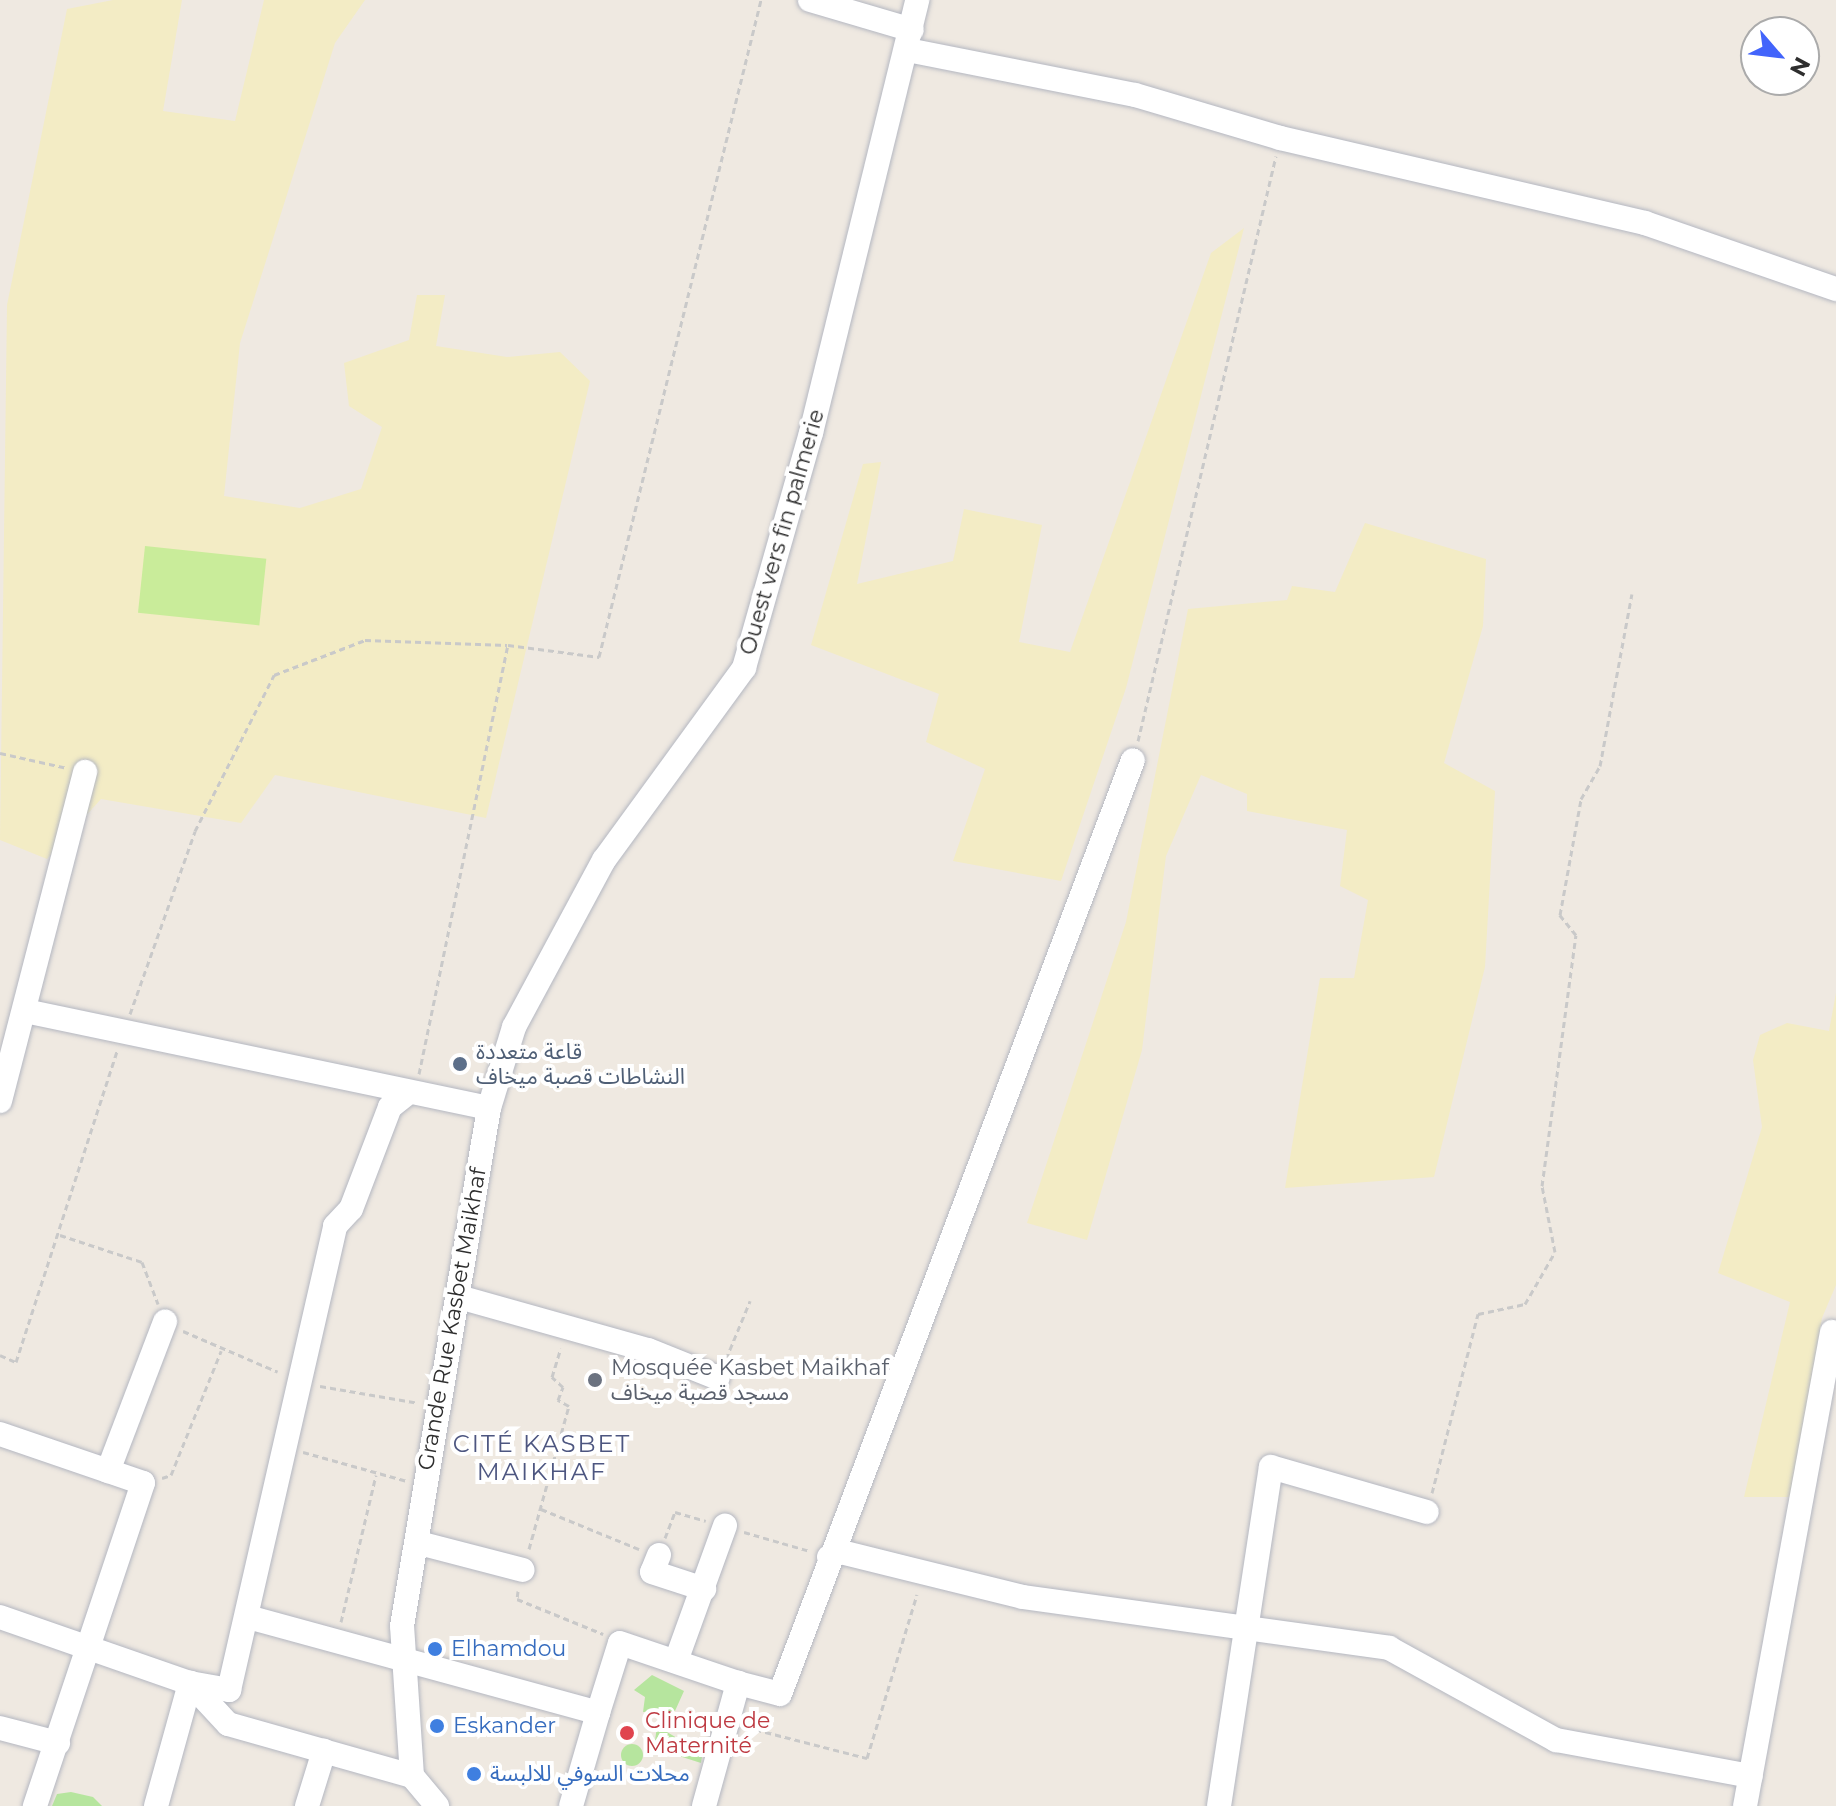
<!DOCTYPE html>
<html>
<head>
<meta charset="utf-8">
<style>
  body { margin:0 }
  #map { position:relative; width:1836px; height:1806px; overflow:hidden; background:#efe9e1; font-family:Montserrat,"Noto Sans Arabic",sans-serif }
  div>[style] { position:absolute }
  .green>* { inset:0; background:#b6e59e }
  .round { border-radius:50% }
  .sand>* { inset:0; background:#f3ecc5 }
  .pitch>* { inset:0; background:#c9ec9a; transform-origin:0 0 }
  .path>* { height:3px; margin-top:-1.5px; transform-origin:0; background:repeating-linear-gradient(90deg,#c9c9c9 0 6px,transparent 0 10px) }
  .roads { filter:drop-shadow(0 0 2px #b4b7c1) drop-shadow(0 0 2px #b4b7c1) }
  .minor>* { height:24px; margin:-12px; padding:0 12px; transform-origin:12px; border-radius:12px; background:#fff }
  .dots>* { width:22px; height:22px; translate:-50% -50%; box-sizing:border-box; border:4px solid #fff; border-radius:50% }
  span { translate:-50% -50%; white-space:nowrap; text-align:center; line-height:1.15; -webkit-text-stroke:8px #fff; paint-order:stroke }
  .street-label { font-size:22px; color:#2e2e2e }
  .service-label { font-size:22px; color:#4e5e75 }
  .left { translate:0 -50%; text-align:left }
  .worship-label { font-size:22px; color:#5b616d }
  .shop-label { font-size:22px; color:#366cbe }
  .health-label { font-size:22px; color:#be3a42 }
  .neighbourhood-label { font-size:24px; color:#4d5680; letter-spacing:2px }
  .north { position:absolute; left:1740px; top:16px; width:80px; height:80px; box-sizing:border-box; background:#fff; border:2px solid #ababab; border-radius:50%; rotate:118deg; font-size:22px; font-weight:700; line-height:32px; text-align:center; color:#2e2e2e }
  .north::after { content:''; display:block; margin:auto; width:28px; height:36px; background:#4264fb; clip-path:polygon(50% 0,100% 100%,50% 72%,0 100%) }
</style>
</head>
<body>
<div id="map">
  <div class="green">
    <i style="clip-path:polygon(652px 1675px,684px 1691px,675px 1711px,643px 1712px,645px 1697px,634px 1690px)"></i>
    <i style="clip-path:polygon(657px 1726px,687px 1744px,704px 1744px,701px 1763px,654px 1748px)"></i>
    <i class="round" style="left:621px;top:1744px;width:22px;height:22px"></i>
    <i style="clip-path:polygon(71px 1792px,93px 1797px,102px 1806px,52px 1806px,57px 1794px)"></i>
  </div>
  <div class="sand">
    <i style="clip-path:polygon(113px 0,182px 0,163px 111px,235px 121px,264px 0,365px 0,335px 43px,240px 343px,224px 496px,300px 508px,361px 489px,382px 427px,349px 406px,344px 363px,409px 340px,417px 295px,445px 295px,436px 346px,507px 357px,560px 352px,590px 381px,486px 818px,275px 775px,241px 823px,101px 799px,47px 859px,0 840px,7px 305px,67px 9px)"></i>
    <i style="clip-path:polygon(1244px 228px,1126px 688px,1061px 881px,953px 861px,985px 769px,926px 742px,939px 694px,811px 645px,863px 464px,881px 462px,857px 584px,953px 561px,964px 509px,1042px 525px,1019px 642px,1070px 652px,1211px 253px)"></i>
    <i style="clip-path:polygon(1365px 523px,1486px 559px,1483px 626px,1444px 763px,1495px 791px,1485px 967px,1434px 1177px,1285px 1188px,1320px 978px,1354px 978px,1368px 900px,1340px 886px,1347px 830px,1247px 811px,1247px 794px,1201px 775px,1166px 856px,1142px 1050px,1087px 1240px,1027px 1223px,1126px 922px,1188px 609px,1287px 600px,1292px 586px,1335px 592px)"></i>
    <i style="clip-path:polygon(1836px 993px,1836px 1285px,1822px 1318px,1791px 1497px,1744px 1497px,1790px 1302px,1718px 1273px,1762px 1127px,1753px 1060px,1760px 1035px,1787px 1023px,1829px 1031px)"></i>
  </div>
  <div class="pitch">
    <i style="left:145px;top:546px;width:122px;height:67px;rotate:6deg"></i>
  </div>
  <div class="path">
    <i style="left:1138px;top:741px;width:601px;rotate:-76.73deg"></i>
    <i style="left:0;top:753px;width:69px;rotate:12.6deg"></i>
    <i style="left:130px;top:1014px;width:194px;rotate:-70.4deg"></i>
    <i style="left:195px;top:831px;width:175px;rotate:-63.1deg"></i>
    <i style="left:274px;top:675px;width:97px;rotate:-21deg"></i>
    <i style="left:365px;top:640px;width:142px;rotate:2deg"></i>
    <i style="left:419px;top:1074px;width:438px;rotate:-78.3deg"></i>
    <i style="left:508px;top:645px;width:92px;rotate:7.5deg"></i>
    <i style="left:599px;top:657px;width:677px;rotate:-76.15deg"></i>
    <i style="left:60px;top:1235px;width:86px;rotate:18.2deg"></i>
    <i style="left:142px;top:1262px;width:45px;rotate:69.1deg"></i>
    <i style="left:183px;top:1331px;width:103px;rotate:23.3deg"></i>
    <i style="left:0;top:1355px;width:17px;rotate:24deg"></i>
    <i style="left:16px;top:1362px;width:327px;rotate:-72deg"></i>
    <i style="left:726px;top:1359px;width:63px;rotate:-67.5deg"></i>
    <i style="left:320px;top:1386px;width:99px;rotate:9.8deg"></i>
    <i style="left:303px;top:1452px;width:108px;rotate:15.6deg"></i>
    <i style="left:162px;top:1478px;width:9px;rotate:-18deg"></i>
    <i style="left:171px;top:1475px;width:134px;rotate:-68deg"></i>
    <i style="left:1432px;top:1493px;width:185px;rotate:-75.6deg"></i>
    <i style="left:1478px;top:1314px;width:48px;rotate:-12deg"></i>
    <i style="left:1525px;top:1304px;width:60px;rotate:-60deg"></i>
    <i style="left:1555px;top:1252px;width:67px;rotate:-101.1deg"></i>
    <i style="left:1542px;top:1186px;width:253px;rotate:-82.3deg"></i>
    <i style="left:1576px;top:935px;width:26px;rotate:-129deg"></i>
    <i style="left:1560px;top:915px;width:118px;rotate:-79.7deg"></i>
    <i style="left:1581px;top:799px;width:38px;rotate:-60deg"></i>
    <i style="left:1600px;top:766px;width:175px;rotate:-79.5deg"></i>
    <i style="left:541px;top:1509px;width:106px;rotate:22.2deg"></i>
    <i style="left:744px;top:1532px;width:69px;rotate:16.1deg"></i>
    <i style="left:665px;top:1538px;width:28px;rotate:-69deg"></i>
    <i style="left:675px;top:1512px;width:32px;rotate:16deg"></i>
    <i style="left:529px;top:1549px;width:148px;rotate:-74.4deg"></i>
    <i style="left:569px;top:1406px;width:13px;rotate:-151deg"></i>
    <i style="left:558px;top:1400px;width:14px;rotate:-69deg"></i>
    <i style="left:563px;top:1387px;width:15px;rotate:-138deg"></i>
    <i style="left:552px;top:1377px;width:30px;rotate:-73deg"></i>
    <i style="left:518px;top:1591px;width:8px;rotate:97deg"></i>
    <i style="left:517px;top:1599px;width:93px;rotate:22.1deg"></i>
    <i style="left:341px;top:1622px;width:151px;rotate:-76.6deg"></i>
    <i style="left:746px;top:1727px;width:125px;rotate:14.4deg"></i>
    <i style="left:867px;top:1758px;width:171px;rotate:-73deg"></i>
  </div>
  <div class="roads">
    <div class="minor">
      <i style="left:810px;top:0;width:106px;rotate:16.4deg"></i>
      <i style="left:908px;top:50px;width:231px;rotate:11.2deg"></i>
      <i style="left:1135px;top:95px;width:151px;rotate:16.5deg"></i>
      <i style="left:1280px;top:138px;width:375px;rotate:13.1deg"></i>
      <i style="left:1645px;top:223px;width:202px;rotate:19.1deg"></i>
      <i style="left:25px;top:1011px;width:474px;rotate:11.8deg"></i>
      <i style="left:0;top:1101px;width:340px;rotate:-75.5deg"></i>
      <i style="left:459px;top:1297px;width:196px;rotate:15.7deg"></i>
      <i style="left:648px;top:1350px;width:75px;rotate:21.8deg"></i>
      <i style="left:0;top:1434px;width:151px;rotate:18.9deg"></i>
      <i style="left:143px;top:1483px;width:341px;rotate:108.5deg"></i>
      <i style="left:108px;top:1471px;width:160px;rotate:-69.1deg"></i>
      <i style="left:419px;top:1543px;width:107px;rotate:14.6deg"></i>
      <i style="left:659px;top:1555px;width:18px;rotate:112deg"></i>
      <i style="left:652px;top:1572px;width:55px;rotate:18.1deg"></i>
      <i style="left:829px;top:1557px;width:13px;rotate:-23deg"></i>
      <i style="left:841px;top:1552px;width:187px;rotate:13.9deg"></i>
      <i style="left:1023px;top:1597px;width:370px;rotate:7.9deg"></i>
      <i style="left:1389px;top:1648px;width:191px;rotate:28.9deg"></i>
      <i style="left:1556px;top:1740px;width:198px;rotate:10.5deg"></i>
      <i style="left:0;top:1617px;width:201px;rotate:19.2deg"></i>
      <i style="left:190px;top:1683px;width:56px;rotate:47.2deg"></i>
      <i style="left:228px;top:1724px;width:191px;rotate:15.8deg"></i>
      <i style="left:412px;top:1776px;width:39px;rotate:50deg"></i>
      <i style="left:248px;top:1617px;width:363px;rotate:15.3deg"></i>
      <i style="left:598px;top:1713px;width:73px;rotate:-72.6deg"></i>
      <i style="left:620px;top:1643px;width:125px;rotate:18.7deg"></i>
      <i style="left:676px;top:1661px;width:144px;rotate:-70.1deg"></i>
      <i style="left:0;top:1728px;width:60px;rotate:14.5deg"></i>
      <i style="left:412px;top:1776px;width:150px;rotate:-93.8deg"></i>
      <i style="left:402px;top:1626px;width:525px;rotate:-80.47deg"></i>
      <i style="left:489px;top:1108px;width:85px;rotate:-72.8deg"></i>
      <i style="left:514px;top:1027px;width:190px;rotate:-61.7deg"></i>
      <i style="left:604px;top:860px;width:238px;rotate:-53.9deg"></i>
      <i style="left:744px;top:668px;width:244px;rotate:-74.1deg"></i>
      <i style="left:811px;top:433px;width:446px;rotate:-76.2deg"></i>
      <i style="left:156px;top:1806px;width:128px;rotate:-74.5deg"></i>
      <i style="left:190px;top:1683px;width:40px;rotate:10deg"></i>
      <i style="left:229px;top:1690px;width:476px;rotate:-77.1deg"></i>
      <i style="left:335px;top:1226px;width:23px;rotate:-47deg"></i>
      <i style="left:351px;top:1209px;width:109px;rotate:-69.1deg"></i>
      <i style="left:390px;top:1107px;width:18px;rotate:-38deg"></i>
      <i style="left:307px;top:1806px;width:58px;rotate:-72.8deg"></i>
      <i style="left:571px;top:1806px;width:97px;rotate:-73.8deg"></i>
      <i style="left:704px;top:1806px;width:128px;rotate:-74.5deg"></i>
      <i style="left:738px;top:1683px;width:43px;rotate:14.7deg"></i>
      <i style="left:780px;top:1694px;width:998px;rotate:-69.3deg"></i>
      <i style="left:1219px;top:1806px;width:343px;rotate:-81.3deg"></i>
      <i style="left:1271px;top:1467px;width:162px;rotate:16.1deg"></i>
      <i style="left:1745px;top:1806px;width:482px;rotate:-79.6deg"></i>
    </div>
  </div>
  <div class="dots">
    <i style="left:460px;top:1064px;background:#5c6f8a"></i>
    <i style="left:595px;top:1380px;background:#6b7280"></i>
    <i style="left:435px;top:1649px;background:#3f7fe0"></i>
    <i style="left:437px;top:1726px;background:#3f7fe0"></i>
    <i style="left:627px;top:1733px;background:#e0444e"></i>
    <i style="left:474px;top:1774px;background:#3f7fe0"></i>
  </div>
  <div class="street-label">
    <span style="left:782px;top:532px;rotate:-74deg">Ouest vers fin palmerie</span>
    <span style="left:452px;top:1319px;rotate:-80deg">Grande Rue Kasbet Maikhaf</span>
  </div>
  <div class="service-label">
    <span class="left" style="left:476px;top:1064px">قاعة متعددة<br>النشاطات قصبة ميخاف</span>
  </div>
  <div class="worship-label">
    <span class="left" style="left:611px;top:1380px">Mosquée Kasbet Maikhaf<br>مسجد قصبة ميخاف</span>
  </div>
  <div class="shop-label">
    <span class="left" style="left:451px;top:1649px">Elhamdou</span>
    <span class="left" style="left:453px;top:1726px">Eskander</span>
    <span class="left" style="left:490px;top:1774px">محلات السوفي للالبسة</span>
  </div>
  <div class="health-label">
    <span class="left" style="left:645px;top:1733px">Clinique de<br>Maternité</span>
  </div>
  <div class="neighbourhood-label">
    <span style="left:542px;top:1458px">CITÉ KASBET<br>MAIKHAF</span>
  </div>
  <div class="north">N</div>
</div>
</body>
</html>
